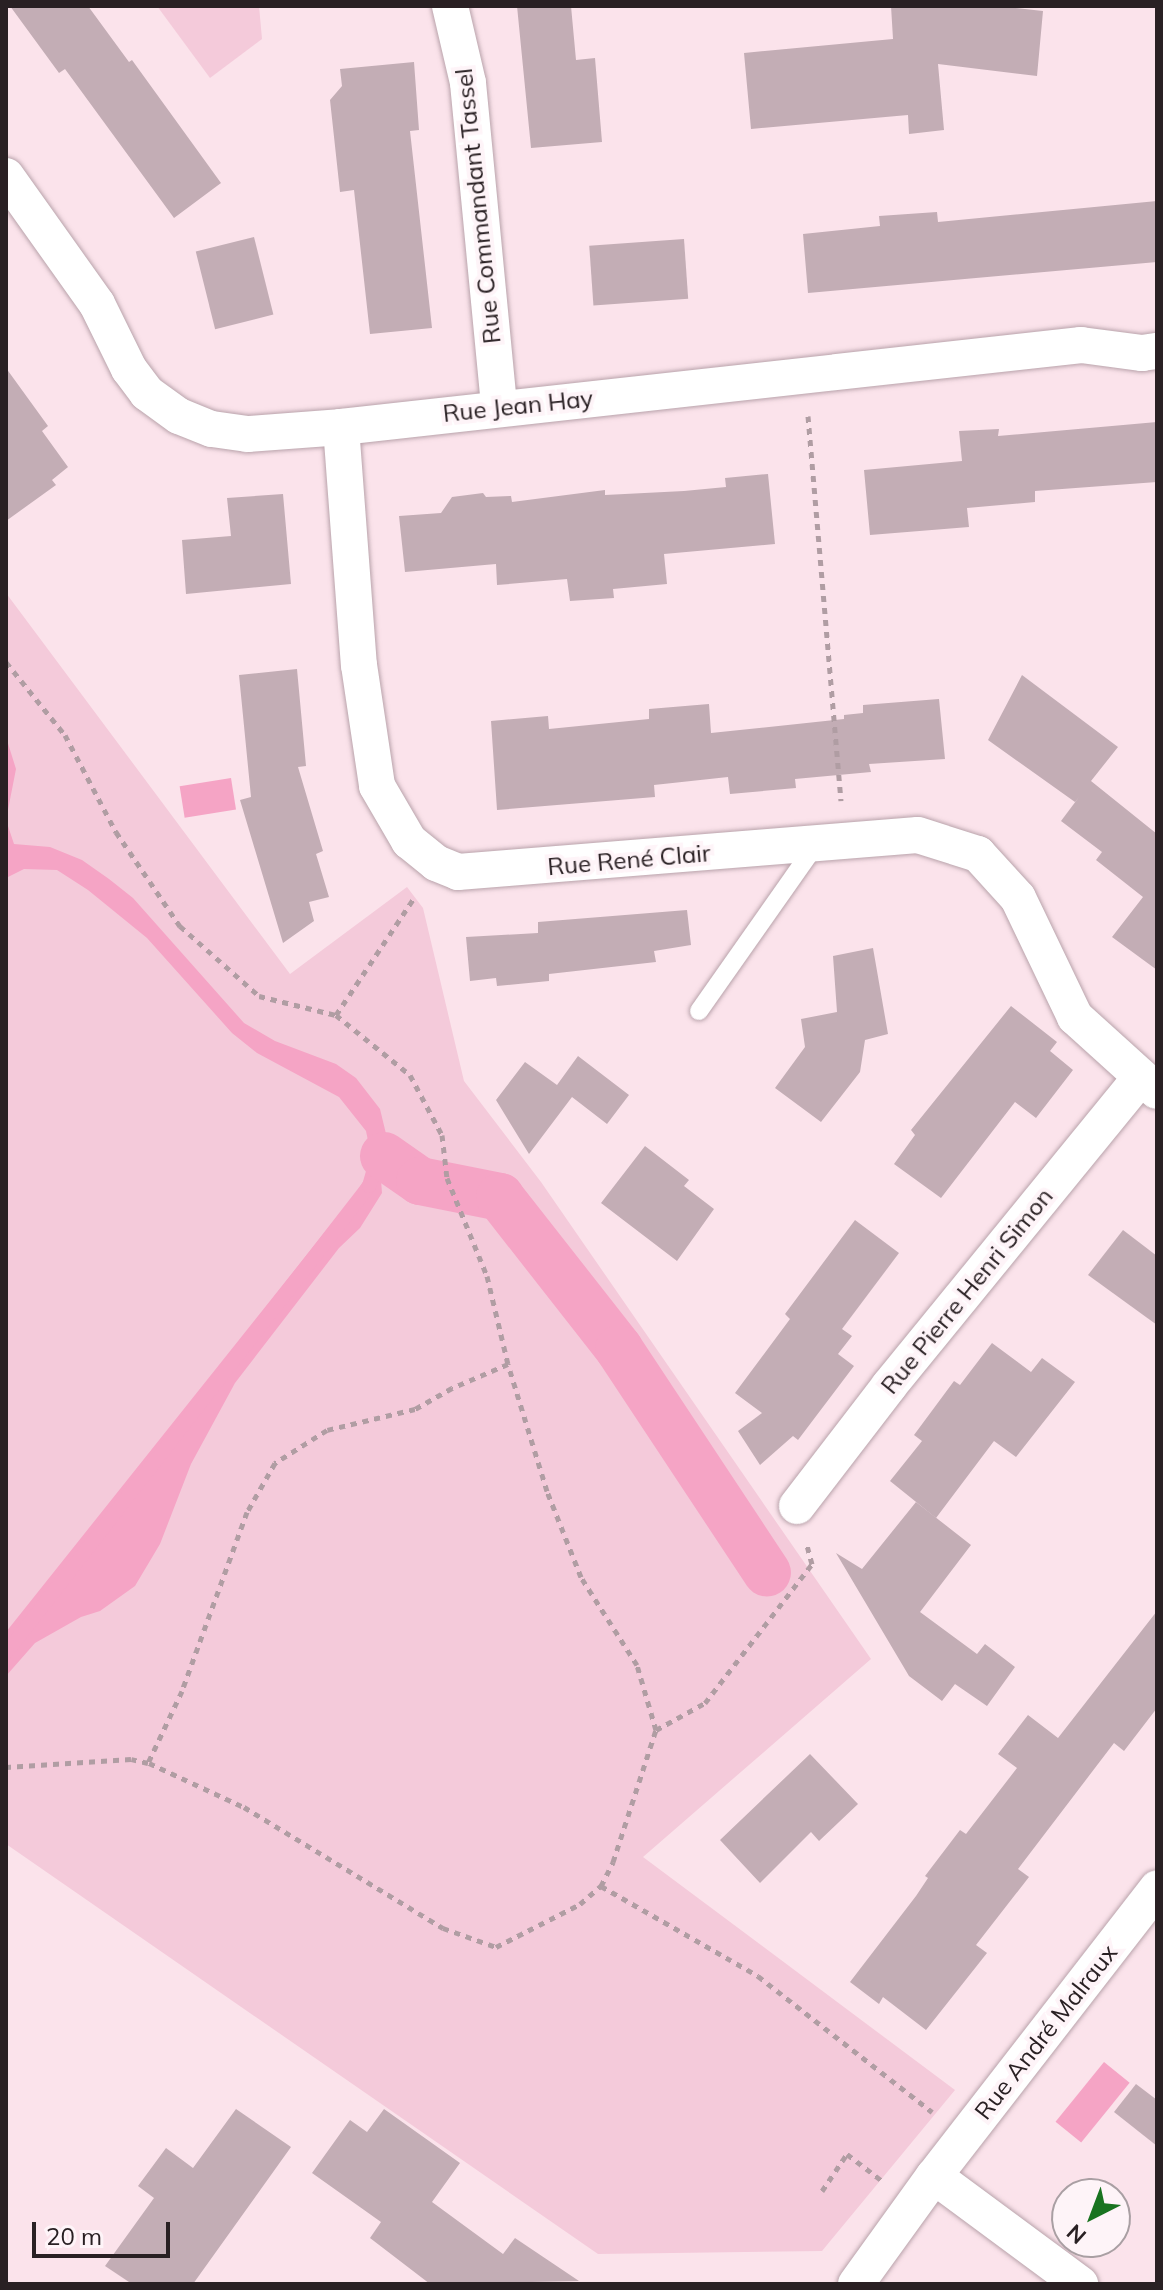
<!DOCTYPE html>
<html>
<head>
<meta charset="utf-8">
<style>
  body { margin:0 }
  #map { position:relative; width:1163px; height:2290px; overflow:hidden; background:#fbe3eb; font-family:Mulish,sans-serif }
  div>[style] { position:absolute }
  .green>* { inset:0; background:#f4cada }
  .water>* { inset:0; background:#f5a4c5; transform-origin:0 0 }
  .stream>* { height:14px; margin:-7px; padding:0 7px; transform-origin:7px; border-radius:7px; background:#f5a4c5 }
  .canal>* { height:48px; margin:-24px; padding:0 24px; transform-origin:24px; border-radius:24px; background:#f5a4c5 }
  .building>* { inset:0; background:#c3adb5; transform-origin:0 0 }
  .path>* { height:5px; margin-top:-2.5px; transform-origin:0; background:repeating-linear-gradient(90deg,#b09da3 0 6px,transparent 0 12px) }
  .roads { filter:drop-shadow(0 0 2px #b9a3ab) drop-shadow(0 0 2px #b9a3ab) }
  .service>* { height:18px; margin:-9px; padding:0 9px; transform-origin:9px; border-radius:9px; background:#fff }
  .minor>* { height:36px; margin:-18px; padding:0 18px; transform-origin:18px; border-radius:18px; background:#fff }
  span { translate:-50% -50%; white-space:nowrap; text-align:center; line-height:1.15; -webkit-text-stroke:8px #fef4f8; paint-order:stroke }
  .street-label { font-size:24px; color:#292023 }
  .frame { position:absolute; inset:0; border:8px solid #292023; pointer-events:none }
  .north { position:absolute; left:1051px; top:2178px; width:80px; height:80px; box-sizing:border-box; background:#fef4f8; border:2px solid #a99fa3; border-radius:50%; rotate:222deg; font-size:22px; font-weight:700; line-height:32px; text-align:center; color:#292023 }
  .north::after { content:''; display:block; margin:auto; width:28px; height:36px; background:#197320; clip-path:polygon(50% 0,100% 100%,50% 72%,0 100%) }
  .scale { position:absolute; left:32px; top:2222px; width:138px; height:36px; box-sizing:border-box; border:4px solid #292023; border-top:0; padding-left:10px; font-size:24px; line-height:28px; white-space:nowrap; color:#292023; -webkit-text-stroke:6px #fef4f8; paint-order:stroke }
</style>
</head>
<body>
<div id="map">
  <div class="green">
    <i style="clip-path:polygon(157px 6px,259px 6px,262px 39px,210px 78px)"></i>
    <i style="clip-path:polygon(6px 593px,290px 974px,407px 887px,423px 908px,464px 1081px,541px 1182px,871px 1659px,643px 1857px,955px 2090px,822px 2251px,598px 2254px,6px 1844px)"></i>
  </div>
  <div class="water">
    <i style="clip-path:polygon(6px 737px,16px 769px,6px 820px,14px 844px,50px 847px,82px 860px,109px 879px,133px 898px,244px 1023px,275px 1041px,336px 1064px,356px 1078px,380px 1109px,388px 1142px,380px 1166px,382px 1193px,360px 1228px,339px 1248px,235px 1383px,191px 1464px,160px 1544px,135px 1586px,100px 1611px,81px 1617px,35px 1643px,6px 1676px,6px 1632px,356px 1193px,371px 1169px,372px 1160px,366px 1131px,339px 1097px,257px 1053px,232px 1033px,147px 938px,88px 890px,57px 870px,24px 869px,6px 878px)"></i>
    <i style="left:231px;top:778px;width:32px;height:52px;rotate:81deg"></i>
    <i style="left:1104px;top:2062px;width:33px;height:77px;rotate:39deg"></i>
  </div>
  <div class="stream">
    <i style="left:6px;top:1653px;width:591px;rotate:-52.14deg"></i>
    <i style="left:369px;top:1186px;width:15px;rotate:-74deg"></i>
  </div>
  <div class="canal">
    <i style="left:384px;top:1156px;width:44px;rotate:34.8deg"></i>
    <i style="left:420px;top:1181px;width:82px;rotate:11.3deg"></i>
    <i style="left:500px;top:1197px;width:193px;rotate:51.9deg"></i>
    <i style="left:619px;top:1349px;width:268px;rotate:56.5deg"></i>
  </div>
  <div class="building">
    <i style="clip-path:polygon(10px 6px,88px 6px,129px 62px,132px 60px,221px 183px,174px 218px,65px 69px,59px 73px)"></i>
    <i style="clip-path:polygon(517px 6px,571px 6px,576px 60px,595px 58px,602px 142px,531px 148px)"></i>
    <i style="clip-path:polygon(891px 6px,997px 6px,1043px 11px,1037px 76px,938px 64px,944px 130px,909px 134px,908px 115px,751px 129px,744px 53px,893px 39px)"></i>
    <i style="clip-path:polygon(414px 62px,419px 130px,410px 131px,432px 328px,370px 334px,354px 190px,340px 192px,330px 100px,342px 86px,340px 69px)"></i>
    <i style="clip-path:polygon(1157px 201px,1157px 262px,808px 293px,803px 234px,880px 226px,879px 216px,937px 212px,938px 222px)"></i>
    <i style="left:254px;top:237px;width:80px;height:60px;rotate:76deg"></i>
    <i style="left:684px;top:239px;width:60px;height:95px;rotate:86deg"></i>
    <i style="clip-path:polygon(6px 368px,48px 426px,42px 431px,68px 467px,52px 480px,56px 485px,6px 521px)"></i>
    <i style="clip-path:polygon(1157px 422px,1157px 482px,1035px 491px,1035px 502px,967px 508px,969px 527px,870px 535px,864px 470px,962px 461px,959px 431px,999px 429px,998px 436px)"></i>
    <i style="clip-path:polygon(768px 474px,775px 544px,664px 554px,667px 584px,613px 589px,614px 598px,570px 601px,567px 579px,497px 585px,496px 564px,405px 572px,399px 516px,441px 513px,452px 497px,483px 493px,486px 497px,511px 496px,512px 502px,605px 490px,605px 495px,684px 491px,726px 487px,725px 478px)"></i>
    <i style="clip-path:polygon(283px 494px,291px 584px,186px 594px,182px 540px,231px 536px,227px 498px)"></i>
    <i style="clip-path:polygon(297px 669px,306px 766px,298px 767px,323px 851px,316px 854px,329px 897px,309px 902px,314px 921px,283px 943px,240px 800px,251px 797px,239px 675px)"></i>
    <i style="clip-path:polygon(1022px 675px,1118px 747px,1091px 781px,1157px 834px,1157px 970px,1112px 937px,1143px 897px,1096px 860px,1102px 852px,1061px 821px,1079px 797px,1075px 802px,988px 740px)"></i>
    <i style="clip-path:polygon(939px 699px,945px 759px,869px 764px,871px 772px,795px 779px,796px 788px,730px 794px,728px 777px,654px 785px,655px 797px,497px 810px,491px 721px,548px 716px,549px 729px,649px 719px,649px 709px,709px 704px,711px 733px,844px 719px,844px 715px,863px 713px,863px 705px)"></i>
    <i style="clip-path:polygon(687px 910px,691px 945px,654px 951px,656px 962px,549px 974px,549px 981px,497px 986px,496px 978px,470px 981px,466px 937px,538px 933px,538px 922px)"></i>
    <i style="clip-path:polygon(873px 948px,888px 1034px,865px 1040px,860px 1072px,821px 1122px,775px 1088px,805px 1047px,801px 1019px,837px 1012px,833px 956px)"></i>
    <i style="clip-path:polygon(1011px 1006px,1057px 1042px,1050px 1051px,1073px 1070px,1036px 1118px,1015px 1102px,941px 1198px,894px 1164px,915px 1135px,911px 1130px)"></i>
    <i style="clip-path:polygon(578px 1056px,629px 1095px,607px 1124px,572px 1097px,529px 1154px,496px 1100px,525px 1062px,557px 1085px)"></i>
    <i style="clip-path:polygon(645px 1146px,689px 1180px,684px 1186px,714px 1209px,677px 1261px,601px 1203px)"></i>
    <i style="clip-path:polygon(855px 1220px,899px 1253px,842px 1329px,852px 1336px,838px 1354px,854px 1366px,798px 1440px,793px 1436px,760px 1465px,738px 1431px,762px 1413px,735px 1393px,790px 1319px,785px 1314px)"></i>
    <i style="clip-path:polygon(1123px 1230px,1157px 1256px,1157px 1325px,1088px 1275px)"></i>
    <i style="clip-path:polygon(992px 1343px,1031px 1372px,1042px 1358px,1075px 1382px,1016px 1457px,994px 1441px,936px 1518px,890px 1481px,922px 1441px,914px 1435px,954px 1381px,960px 1385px)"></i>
    <i style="clip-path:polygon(916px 1502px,971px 1545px,920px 1612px,977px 1654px,985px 1644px,1015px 1667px,987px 1706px,955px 1684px,942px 1701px,909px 1676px,836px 1553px,862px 1569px)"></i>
    <i style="clip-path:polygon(1157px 1611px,1157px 1708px,1124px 1751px,1114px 1743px,1018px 1869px,1029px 1877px,976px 1945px,987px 1953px,926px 2030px,883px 1997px,879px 2004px,850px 1982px,916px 1896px,928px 1878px,925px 1876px,960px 1830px,966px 1834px,1017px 1768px,998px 1754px,1028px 1715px,1058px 1738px)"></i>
    <i style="clip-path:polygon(810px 1754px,858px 1804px,819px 1841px,811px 1832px,760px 1883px,720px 1840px)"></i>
    <i style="clip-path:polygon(1136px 2084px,1157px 2100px,1157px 2146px,1114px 2112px)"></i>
    <i style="clip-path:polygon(236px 2109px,291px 2147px,193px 2284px,132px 2284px,105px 2266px,154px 2198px,138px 2186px,166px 2148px,193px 2168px)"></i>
    <i style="clip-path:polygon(384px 2109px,460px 2163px,432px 2202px,503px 2254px,515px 2238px,579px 2281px,430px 2284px,370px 2238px,381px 2222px,312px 2173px,350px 2120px,367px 2132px)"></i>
  </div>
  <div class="path">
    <i style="left:808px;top:416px;width:386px;rotate:85.1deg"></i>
    <i style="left:6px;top:662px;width:94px;rotate:51.1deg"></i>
    <i style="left:65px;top:735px;width:110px;rotate:62.3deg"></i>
    <i style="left:116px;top:832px;width:114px;rotate:55.8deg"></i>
    <i style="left:180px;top:926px;width:106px;rotate:41.5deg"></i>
    <i style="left:259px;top:996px;width:79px;rotate:13.9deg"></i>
    <i style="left:336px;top:1015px;width:95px;rotate:39deg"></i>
    <i style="left:410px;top:1075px;width:68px;rotate:61.9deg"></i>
    <i style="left:442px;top:1135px;width:43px;rotate:83.4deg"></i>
    <i style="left:447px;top:1178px;width:106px;rotate:67.8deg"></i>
    <i style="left:487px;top:1276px;width:90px;rotate:76.6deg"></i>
    <i style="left:508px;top:1364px;width:61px;rotate:156.8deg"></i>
    <i style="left:452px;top:1388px;width:43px;rotate:150.4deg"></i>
    <i style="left:415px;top:1409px;width:90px;rotate:166.6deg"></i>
    <i style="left:327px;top:1430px;width:62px;rotate:147.6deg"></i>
    <i style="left:275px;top:1463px;width:56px;rotate:119.7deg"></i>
    <i style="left:247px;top:1512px;width:190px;rotate:110deg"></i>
    <i style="left:182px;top:1691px;width:80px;rotate:115.3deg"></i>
    <i style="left:148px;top:1763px;width:17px;rotate:-167deg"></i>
    <i style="left:131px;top:1759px;width:125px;rotate:176.3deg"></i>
    <i style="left:336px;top:1015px;width:141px;rotate:-56.3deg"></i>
    <i style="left:656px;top:1730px;width:56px;rotate:-28.9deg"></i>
    <i style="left:705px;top:1703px;width:175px;rotate:-52.4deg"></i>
    <i style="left:812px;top:1564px;width:20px;rotate:-105deg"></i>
    <i style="left:149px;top:1763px;width:105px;rotate:24.9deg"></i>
    <i style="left:244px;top:1807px;width:233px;rotate:31.3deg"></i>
    <i style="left:443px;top:1928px;width:56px;rotate:19.7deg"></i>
    <i style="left:496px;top:1947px;width:94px;rotate:-27.1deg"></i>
    <i style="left:580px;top:1904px;width:28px;rotate:-41deg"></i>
    <i style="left:601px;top:1886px;width:27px;rotate:-63deg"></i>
    <i style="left:613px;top:1862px;width:139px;rotate:-72deg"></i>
    <i style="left:656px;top:1730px;width:68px;rotate:-106.3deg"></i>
    <i style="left:637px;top:1665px;width:104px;rotate:-122.5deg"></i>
    <i style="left:581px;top:1577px;width:92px;rotate:-111.6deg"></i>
    <i style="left:547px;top:1491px;width:133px;rotate:-107.1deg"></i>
    <i style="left:601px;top:1886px;width:181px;rotate:29.8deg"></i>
    <i style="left:758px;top:1976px;width:221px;rotate:38deg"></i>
    <i style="left:822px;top:2191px;width:45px;rotate:-56deg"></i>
    <i style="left:847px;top:2154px;width:43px;rotate:37.4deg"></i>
  </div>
  <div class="roads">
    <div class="service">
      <i style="left:699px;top:1011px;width:205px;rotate:-54.9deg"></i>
    </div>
    <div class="minor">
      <i style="left:450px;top:6px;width:79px;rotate:76.8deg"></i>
      <i style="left:468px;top:83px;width:325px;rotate:84.5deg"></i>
      <i style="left:6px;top:176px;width:157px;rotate:54.6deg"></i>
      <i style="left:97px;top:304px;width:72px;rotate:63.8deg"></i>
      <i style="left:129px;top:369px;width:30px;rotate:53deg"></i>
      <i style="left:147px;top:393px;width:39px;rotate:36deg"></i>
      <i style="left:179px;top:416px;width:35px;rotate:22deg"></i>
      <i style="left:212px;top:429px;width:36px;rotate:8deg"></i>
      <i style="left:248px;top:434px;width:93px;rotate:-4.3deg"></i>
      <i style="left:341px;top:427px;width:745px;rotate:-6.32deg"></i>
      <i style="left:1081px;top:345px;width:62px;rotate:7.5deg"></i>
      <i style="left:1142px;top:353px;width:15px;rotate:-8deg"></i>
      <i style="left:341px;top:427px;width:239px;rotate:85.7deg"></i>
      <i style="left:359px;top:665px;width:122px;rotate:81.5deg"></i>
      <i style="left:377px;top:786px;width:64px;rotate:59.8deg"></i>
      <i style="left:409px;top:841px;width:35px;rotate:39deg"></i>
      <i style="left:436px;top:863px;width:24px;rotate:22deg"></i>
      <i style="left:458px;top:872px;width:461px;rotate:-4.6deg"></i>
      <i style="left:918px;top:835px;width:63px;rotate:17.6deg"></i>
      <i style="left:978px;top:854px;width:59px;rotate:47.7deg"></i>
      <i style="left:1018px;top:898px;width:132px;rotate:64.4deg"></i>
      <i style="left:1075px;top:1017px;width:110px;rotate:42.1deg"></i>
      <i style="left:797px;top:1506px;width:151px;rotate:-52.5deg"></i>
      <i style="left:889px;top:1386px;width:397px;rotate:-50.8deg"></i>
      <i style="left:934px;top:2176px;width:182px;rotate:36.5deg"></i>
      <i style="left:856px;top:2284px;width:133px;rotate:-54.2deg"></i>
      <i style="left:934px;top:2176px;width:364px;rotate:-52.2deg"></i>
    </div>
  </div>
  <div class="street-label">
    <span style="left:478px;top:206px;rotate:-96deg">Rue Commandant Tassel</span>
    <span style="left:518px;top:406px;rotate:-6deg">Rue Jean Hay</span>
    <span style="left:629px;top:860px;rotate:-5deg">Rue René Clair</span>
    <span style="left:967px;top:1291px;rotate:-51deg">Rue Pierre Henri Simon</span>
    <span style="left:1046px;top:2032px;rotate:-52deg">Rue André Malraux</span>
  </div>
  <div class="frame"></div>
  <div class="north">N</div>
  <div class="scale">20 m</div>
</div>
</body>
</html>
